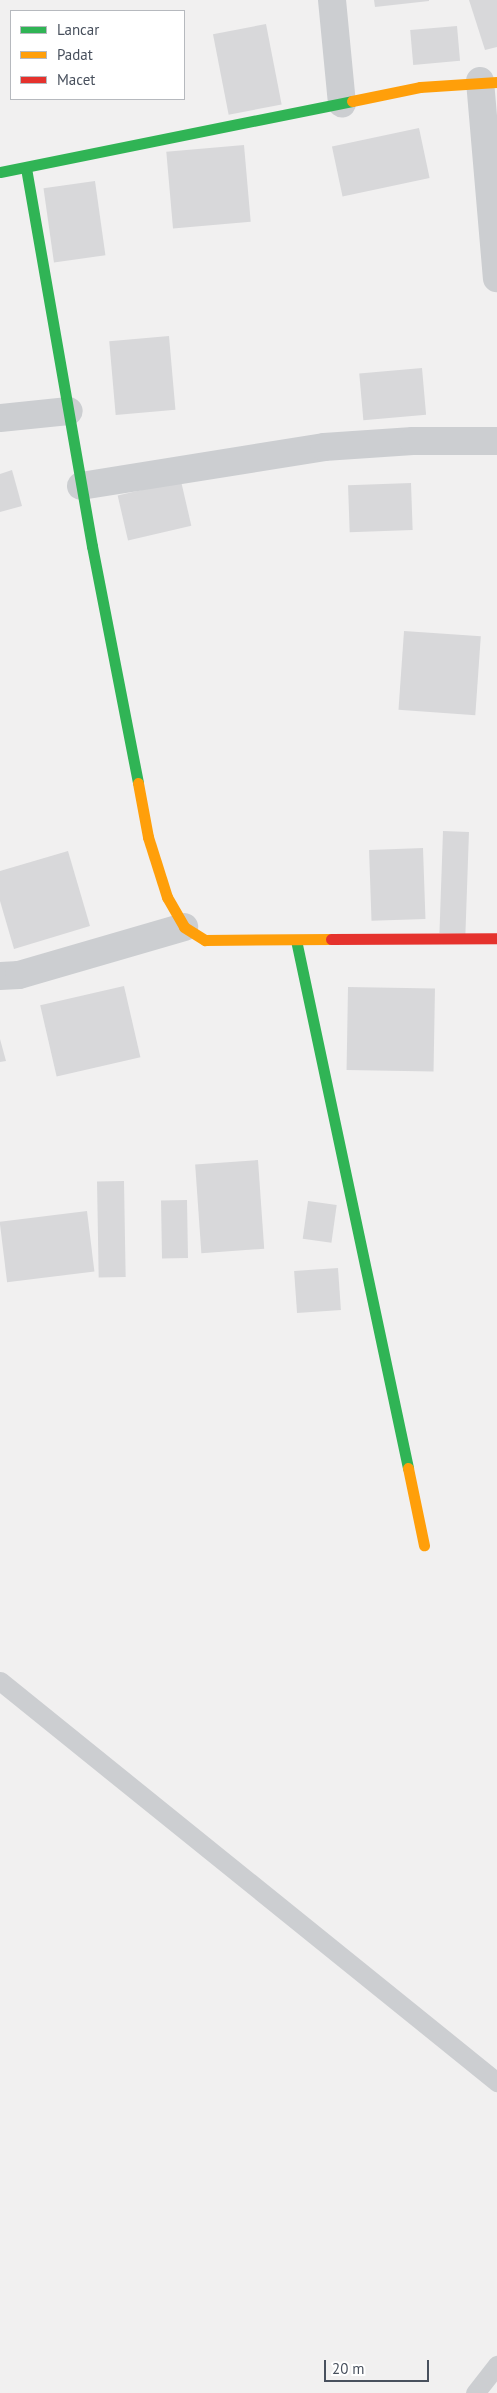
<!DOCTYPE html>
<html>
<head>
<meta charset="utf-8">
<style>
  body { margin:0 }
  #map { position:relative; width:497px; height:2393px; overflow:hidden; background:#f1f0f0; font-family:"PT Sans",sans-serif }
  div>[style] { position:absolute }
  .building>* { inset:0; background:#d8d8da; transform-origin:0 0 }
  .lane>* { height:19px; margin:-9.5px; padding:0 9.5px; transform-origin:9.5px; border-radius:9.5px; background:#ccced1 }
  .street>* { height:28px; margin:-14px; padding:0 14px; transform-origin:14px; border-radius:14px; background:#ccced1 }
  .fast>* { height:11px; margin:-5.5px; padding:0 5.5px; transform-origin:5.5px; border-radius:5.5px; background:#30b455 }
  .slow>* { height:11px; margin:-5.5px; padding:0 5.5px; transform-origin:5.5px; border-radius:5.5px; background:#ff9f0a }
  .jam>* { height:11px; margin:-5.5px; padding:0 5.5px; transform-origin:5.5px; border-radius:5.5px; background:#e5322d }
  span { translate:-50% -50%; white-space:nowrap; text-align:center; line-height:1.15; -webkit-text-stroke:5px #fff; paint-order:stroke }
  .legend { position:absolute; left:10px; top:10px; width:175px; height:90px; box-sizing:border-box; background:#fff; border:1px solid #b6b9be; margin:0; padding:6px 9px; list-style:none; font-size:15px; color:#48505d }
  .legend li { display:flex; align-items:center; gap:10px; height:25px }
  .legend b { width:25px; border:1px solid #b6b9be }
  .scale { position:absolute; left:324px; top:2360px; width:105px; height:22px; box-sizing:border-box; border:2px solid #48505d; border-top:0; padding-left:6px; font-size:15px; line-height:18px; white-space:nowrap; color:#48505d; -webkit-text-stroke:4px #fff; paint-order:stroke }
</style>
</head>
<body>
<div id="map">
  <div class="building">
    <i style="clip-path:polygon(374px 0,429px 0,429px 1px,375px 7px)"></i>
    <i style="clip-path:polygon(469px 0,497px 0,497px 47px,485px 50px)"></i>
    <i style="left:266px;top:24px;width:82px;height:54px;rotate:79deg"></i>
    <i style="left:457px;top:26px;width:35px;height:47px;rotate:85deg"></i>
    <i style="left:419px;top:128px;width:51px;height:89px;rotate:78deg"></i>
    <i style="left:244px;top:145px;width:77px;height:78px;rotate:85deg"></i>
    <i style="left:95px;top:181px;width:75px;height:52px;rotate:82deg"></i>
    <i style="left:169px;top:336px;width:74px;height:60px;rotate:85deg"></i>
    <i style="left:422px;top:368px;width:47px;height:63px;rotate:85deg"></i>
    <i style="clip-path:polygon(12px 470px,22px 506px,0 512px,0 474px)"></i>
    <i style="left:181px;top:481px;width:46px;height:65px;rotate:77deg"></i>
    <i style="left:411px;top:483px;width:47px;height:63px;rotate:88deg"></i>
    <i style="left:404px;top:631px;width:77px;height:79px;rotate:4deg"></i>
    <i style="left:443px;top:831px;width:26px;height:102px;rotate:2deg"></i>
    <i style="left:423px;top:848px;width:71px;height:54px;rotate:88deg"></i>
    <i style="clip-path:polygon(68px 851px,90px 926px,14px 949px,0 901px,0 871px)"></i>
    <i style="left:124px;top:986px;width:73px;height:86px;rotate:77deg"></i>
    <i style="left:348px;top:987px;width:87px;height:83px;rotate:1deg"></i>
    <i style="clip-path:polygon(0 1039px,6px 1061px,0 1062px)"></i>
    <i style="left:258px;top:1160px;width:89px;height:63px;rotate:86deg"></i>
    <i style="left:124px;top:1181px;width:96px;height:27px;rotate:89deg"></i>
    <i style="left:187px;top:1200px;width:58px;height:26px;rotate:89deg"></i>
    <i style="left:308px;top:1201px;width:29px;height:38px;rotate:8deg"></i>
    <i style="left:87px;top:1211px;width:61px;height:88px;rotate:83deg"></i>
    <i style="left:338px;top:1268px;width:42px;height:44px;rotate:86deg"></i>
  </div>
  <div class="lane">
    <i style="left:0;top:1681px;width:639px;rotate:38.9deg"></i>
    <i style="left:475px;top:2393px;width:36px;rotate:-52deg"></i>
  </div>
  <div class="street">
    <i style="left:332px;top:0;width:104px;rotate:84.5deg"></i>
    <i style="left:480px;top:81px;width:198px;rotate:85.1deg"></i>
    <i style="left:0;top:418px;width:69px;rotate:-5.8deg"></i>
    <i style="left:81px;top:486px;width:246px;rotate:-9.1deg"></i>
    <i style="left:324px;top:447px;width:89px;rotate:-3.9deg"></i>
    <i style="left:413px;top:441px;width:84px"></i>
    <i style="left:0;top:976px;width:19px;rotate:-3deg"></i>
    <i style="left:19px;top:975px;width:172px;rotate:-16.2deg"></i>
  </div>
  <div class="fast">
    <i style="left:26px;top:168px;width:384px;rotate:80.1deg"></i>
    <i style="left:92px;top:546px;width:241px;rotate:79deg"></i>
    <i style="left:0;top:172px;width:359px;rotate:-11.4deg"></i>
    <i style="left:296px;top:940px;width:540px;rotate:78.02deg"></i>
  </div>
  <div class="slow">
    <i style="left:352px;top:101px;width:69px;rotate:-11.6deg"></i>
    <i style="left:420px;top:87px;width:77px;rotate:-3.7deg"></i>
    <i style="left:138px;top:783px;width:55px;rotate:79.5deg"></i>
    <i style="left:148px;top:837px;width:63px;rotate:72.4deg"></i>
    <i style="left:167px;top:897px;width:34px;rotate:60deg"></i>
    <i style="left:184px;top:927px;width:25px;rotate:32deg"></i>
    <i style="left:205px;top:940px;width:126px;rotate:-0.5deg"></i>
    <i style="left:408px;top:1468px;width:79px;rotate:78.3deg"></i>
  </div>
  <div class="jam">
    <i style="left:331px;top:939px;width:166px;rotate:-0.3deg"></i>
  </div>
  <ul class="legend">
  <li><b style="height:6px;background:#30b455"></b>Lancar</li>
  <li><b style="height:6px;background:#ff9f0a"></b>Padat</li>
  <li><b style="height:6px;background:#e5322d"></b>Macet</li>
  </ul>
  <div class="scale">20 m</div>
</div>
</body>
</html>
